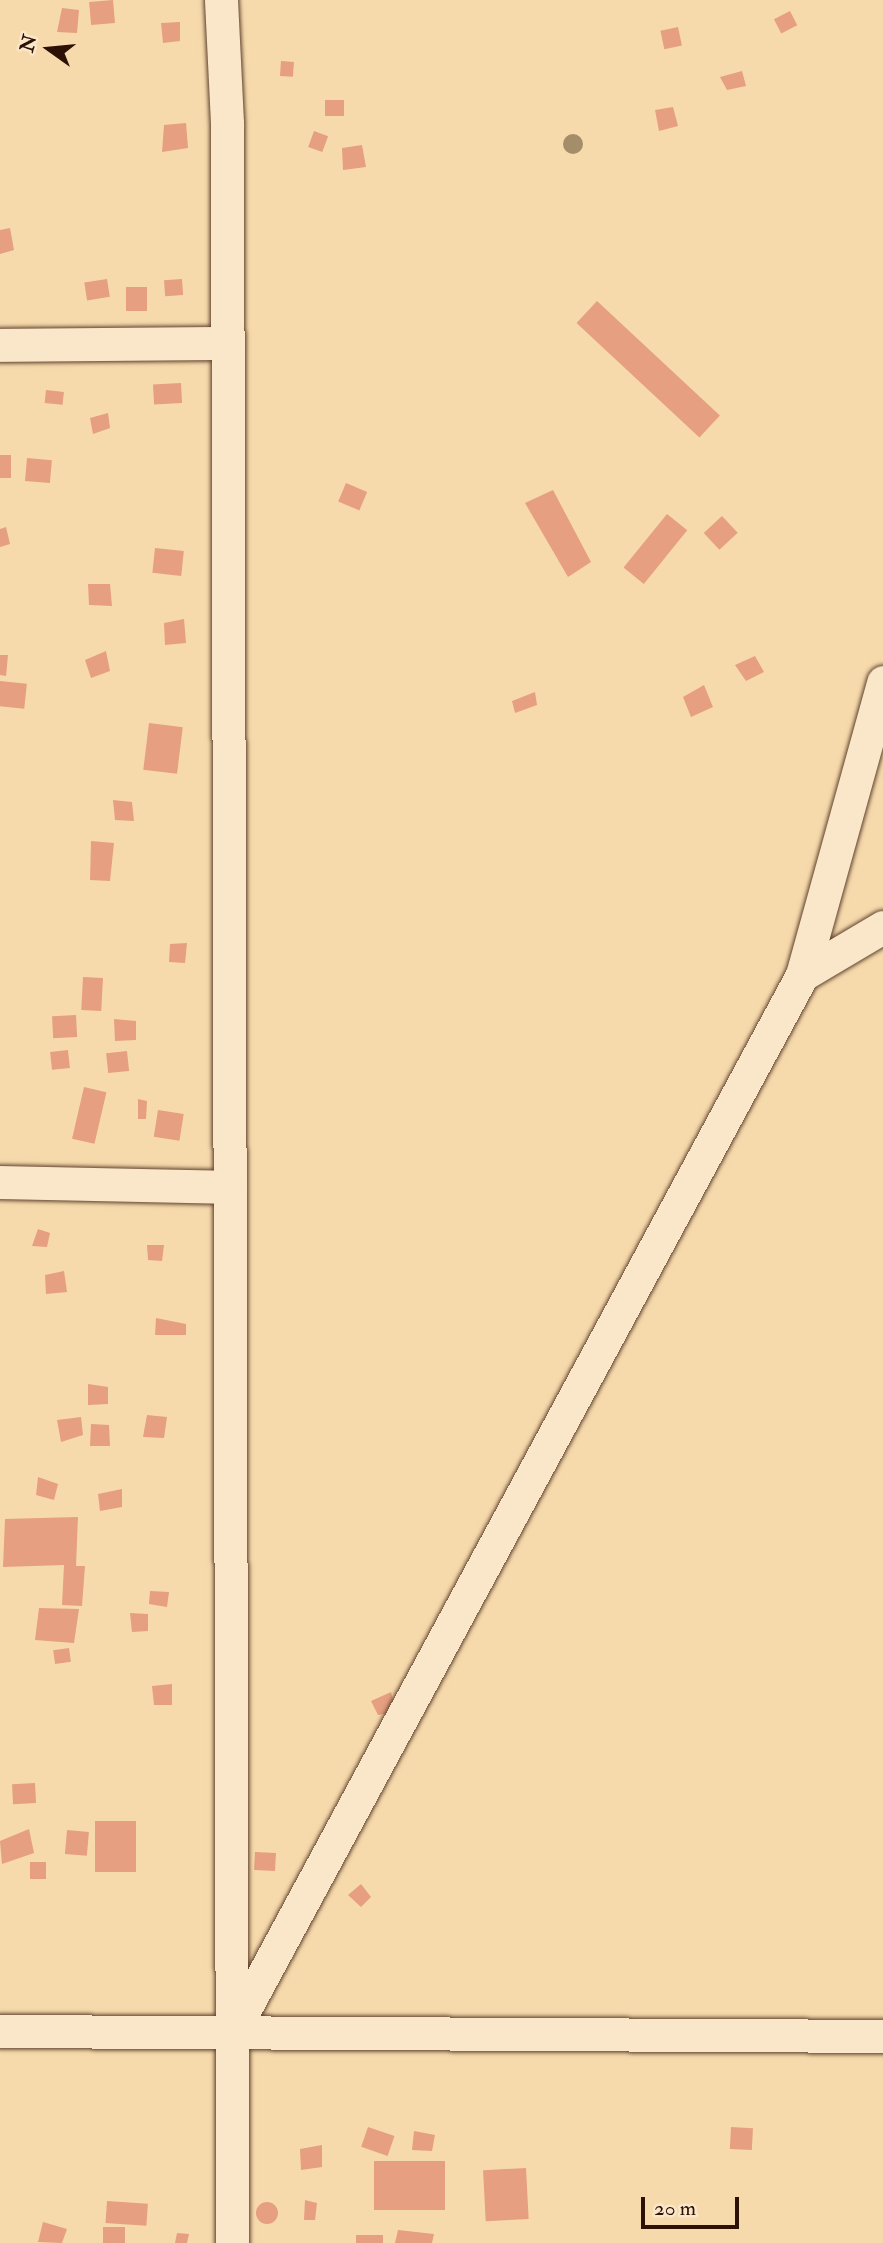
<!DOCTYPE html>
<html>
<head>
<meta charset="utf-8">
<style>
  body { margin:0 }
  #map { position:relative; width:883px; height:2243px; overflow:hidden; background:#f7daac; font-family:"IM FELL Double Pica",serif }
  div>[style] { position:absolute }
  .building>* { inset:0; background:#e69f80; transform-origin:0 0 }
  .round { border-radius:50% }
  .roads { filter:drop-shadow(0 0 2px #5f432e) drop-shadow(0 0 2px #5f432e) }
  .minor>* { height:33px; margin:-16.5px; padding:0 16.5px; transform-origin:16.5px; border-radius:16.5px; background:#fae7c9 }
  .trees>* { width:20px; height:20px; margin:-10px; border-radius:50%; background:#a48d69 }
  span { translate:-50% -50%; white-space:nowrap; text-align:center; line-height:1.15; -webkit-text-stroke:7px #fae7c9; paint-order:stroke }
  .north { position:absolute; left:14px; top:14px; width:70px; height:70px; -webkit-text-stroke:5px #fae7c9; paint-order:stroke; rotate:285deg; font-size:19px; font-weight:700; line-height:28px; text-align:center; color:#2c1104 }
  .north::after { content:''; display:block; margin:auto; width:24px; height:32px; background:#2c1104; clip-path:polygon(50% 0,100% 100%,50% 72%,0 100%) }
  .scale { position:absolute; left:641px; top:2197px; width:98px; height:32px; box-sizing:border-box; border:4px solid #2c1104; border-top:0; padding-left:9px; font-size:21px; line-height:24px; white-space:nowrap; color:#2c1104; -webkit-text-stroke:5px #fae7c9; paint-order:stroke }
</style>
</head>
<body>
<div id="map">
  <div class="building">
    <i style="left:113px;top:0;width:23px;height:24px;rotate:85deg"></i>
    <i style="clip-path:polygon(62px 8px,79px 10px,77px 33px,57px 32px)"></i>
    <i style="left:790px;top:11px;width:16px;height:18px;rotate:63deg"></i>
    <i style="clip-path:polygon(180px 22px,180px 41px,163px 43px,161px 23px)"></i>
    <i style="left:678px;top:27px;width:19px;height:18px;rotate:78deg"></i>
    <i style="left:281px;top:61px;width:13px;height:15px;rotate:4deg"></i>
    <i style="clip-path:polygon(742px 71px,746px 86px,727px 90px,720px 77px)"></i>
    <i style="left:344px;top:100px;width:16px;height:19px;rotate:90deg"></i>
    <i style="clip-path:polygon(673px 107px,678px 126px,659px 131px,655px 110px)"></i>
    <i style="clip-path:polygon(186px 123px,188px 148px,162px 152px,164px 125px)"></i>
    <i style="left:314px;top:131px;width:15px;height:17px;rotate:20deg"></i>
    <i style="clip-path:polygon(362px 145px,366px 167px,343px 170px,342px 148px)"></i>
    <i style="clip-path:polygon(10px 228px,14px 250px,0 254px,0 230px)"></i>
    <i style="left:107px;top:279px;width:18px;height:23px;rotate:81deg"></i>
    <i style="left:182px;top:279px;width:16px;height:18px;rotate:86deg"></i>
    <i style="left:126px;top:287px;width:21px;height:24px"></i>
    <i style="left:597px;top:301px;width:168px;height:30px;rotate:43deg"></i>
    <i style="left:181px;top:383px;width:20px;height:28px;rotate:87deg"></i>
    <i style="left:46px;top:390px;width:18px;height:13px;rotate:6deg"></i>
    <i style="clip-path:polygon(108px 413px,110px 428px,93px 434px,90px 418px)"></i>
    <i style="left:11px;top:455px;width:23px;height:11px;rotate:90deg"></i>
    <i style="left:27px;top:458px;width:25px;height:23px;rotate:5deg"></i>
    <i style="left:346px;top:483px;width:23px;height:20px;rotate:23deg"></i>
    <i style="clip-path:polygon(553px 490px,591px 562px,568px 577px,525px 503px)"></i>
    <i style="left:667px;top:514px;width:26px;height:69px;rotate:39deg"></i>
    <i style="left:722px;top:516px;width:23px;height:25px;rotate:47deg"></i>
    <i style="clip-path:polygon(6px 527px,10px 544px,0 547px,0 529px)"></i>
    <i style="left:155px;top:548px;width:29px;height:25px;rotate:6deg"></i>
    <i style="clip-path:polygon(88px 584px,110px 584px,112px 606px,89px 605px)"></i>
    <i style="clip-path:polygon(184px 619px,186px 643px,165px 645px,164px 623px)"></i>
    <i style="clip-path:polygon(106px 651px,110px 671px,91px 678px,85px 660px)"></i>
    <i style="clip-path:polygon(0 655px,8px 655px,6px 676px,0 675px)"></i>
    <i style="clip-path:polygon(755px 656px,764px 672px,746px 681px,735px 665px)"></i>
    <i style="left:0;top:681px;width:27px;height:25px;rotate:6deg"></i>
    <i style="clip-path:polygon(704px 685px,713px 707px,691px 717px,683px 697px)"></i>
    <i style="clip-path:polygon(535px 692px,537px 705px,515px 713px,512px 701px)"></i>
    <i style="left:149px;top:723px;width:34px;height:47px;rotate:7deg"></i>
    <i style="clip-path:polygon(113px 800px,132px 802px,134px 821px,115px 820px)"></i>
    <i style="clip-path:polygon(91px 841px,114px 843px,110px 881px,90px 880px)"></i>
    <i style="clip-path:polygon(187px 943px,185px 963px,169px 962px,170px 944px)"></i>
    <i style="left:83px;top:977px;width:20px;height:33px;rotate:3deg"></i>
    <i style="left:76px;top:1015px;width:22px;height:24px;rotate:87deg"></i>
    <i style="clip-path:polygon(114px 1019px,136px 1021px,136px 1040px,115px 1041px)"></i>
    <i style="left:68px;top:1050px;width:18px;height:18px;rotate:84deg"></i>
    <i style="left:127px;top:1051px;width:20px;height:21px;rotate:84deg"></i>
    <i style="left:84px;top:1087px;width:23px;height:53px;rotate:13deg"></i>
    <i style="clip-path:polygon(138px 1099px,147px 1101px,146px 1119px,138px 1119px)"></i>
    <i style="left:158px;top:1110px;width:26px;height:27px;rotate:9deg"></i>
    <i style="clip-path:polygon(38px 1229px,50px 1233px,47px 1247px,32px 1246px)"></i>
    <i style="clip-path:polygon(147px 1245px,164px 1245px,162px 1261px,148px 1260px)"></i>
    <i style="clip-path:polygon(64px 1271px,67px 1292px,46px 1294px,45px 1275px)"></i>
    <i style="clip-path:polygon(156px 1318px,186px 1324px,186px 1335px,155px 1335px)"></i>
    <i style="clip-path:polygon(88px 1384px,108px 1387px,108px 1404px,88px 1405px)"></i>
    <i style="clip-path:polygon(147px 1415px,167px 1417px,164px 1438px,143px 1437px)"></i>
    <i style="clip-path:polygon(81px 1417px,83px 1435px,61px 1442px,57px 1420px)"></i>
    <i style="clip-path:polygon(91px 1424px,109px 1425px,110px 1446px,90px 1446px)"></i>
    <i style="clip-path:polygon(38px 1477px,58px 1484px,54px 1500px,36px 1495px)"></i>
    <i style="clip-path:polygon(122px 1489px,122px 1507px,100px 1511px,98px 1494px)"></i>
    <i style="clip-path:polygon(78px 1517px,76px 1566px,85px 1566px,82px 1606px,62px 1605px,64px 1565px,3px 1567px,5px 1519px)"></i>
    <i style="clip-path:polygon(150px 1591px,169px 1592px,167px 1607px,149px 1604px)"></i>
    <i style="clip-path:polygon(39px 1608px,79px 1609px,74px 1643px,35px 1640px)"></i>
    <i style="clip-path:polygon(130px 1613px,148px 1614px,148px 1631px,132px 1632px)"></i>
    <i style="left:69px;top:1648px;width:14px;height:16px;rotate:82deg"></i>
    <i style="clip-path:polygon(172px 1684px,172px 1705px,154px 1705px,152px 1686px)"></i>
    <i style="clip-path:polygon(391px 1692px,396px 1712px,378px 1715px,371px 1701px)"></i>
    <i style="left:35px;top:1783px;width:20px;height:23px;rotate:87deg"></i>
    <i style="left:136px;top:1821px;width:51px;height:41px;rotate:90deg"></i>
    <i style="clip-path:polygon(29px 1829px,34px 1853px,2px 1864px,0 1841px)"></i>
    <i style="left:67px;top:1830px;width:22px;height:24px;rotate:5deg"></i>
    <i style="left:255px;top:1852px;width:21px;height:18px;rotate:3deg"></i>
    <i style="left:30px;top:1862px;width:16px;height:17px"></i>
    <i style="clip-path:polygon(361px 1884px,371px 1897px,361px 1907px,348px 1895px)"></i>
    <i style="left:368px;top:2127px;width:28px;height:21px;rotate:19deg"></i>
    <i style="left:731px;top:2127px;width:22px;height:22px;rotate:3deg"></i>
    <i style="clip-path:polygon(414px 2131px,435px 2135px,432px 2151px,412px 2150px)"></i>
    <i style="clip-path:polygon(322px 2145px,322px 2167px,301px 2170px,300px 2149px)"></i>
    <i style="left:445px;top:2161px;width:49px;height:71px;rotate:90deg"></i>
    <i style="left:526px;top:2168px;width:51px;height:43px;rotate:87deg"></i>
    <i style="clip-path:polygon(305px 2200px,317px 2203px,315px 2220px,304px 2220px)"></i>
    <i style="left:107px;top:2201px;width:41px;height:22px;rotate:4deg"></i>
    <i class="round" style="left:256px;top:2202px;width:22px;height:22px"></i>
    <i style="clip-path:polygon(43px 2222px,67px 2229px,62px 2243px,38px 2242px)"></i>
    <i style="left:103px;top:2227px;width:22px;height:16px"></i>
    <i style="clip-path:polygon(398px 2230px,434px 2234px,432px 2243px,395px 2243px)"></i>
    <i style="clip-path:polygon(177px 2233px,189px 2234px,187px 2243px,175px 2243px)"></i>
    <i style="left:383px;top:2235px;width:8px;height:27px;rotate:90deg"></i>
  </div>
  <div class="roads">
    <div class="minor">
      <i style="left:221px;top:0;width:123px;rotate:87.2deg"></i>
      <i style="left:227px;top:123px;width:2120px;rotate:89.86deg"></i>
      <i style="left:0;top:345px;width:228px;rotate:-0.5deg"></i>
      <i style="left:802px;top:975px;width:304px;rotate:-74.5deg"></i>
      <i style="left:0;top:1182px;width:230px;rotate:1.2deg"></i>
      <i style="left:0;top:2031px;width:883px;rotate:0.32deg"></i>
      <i style="left:233px;top:2031px;width:1200px;rotate:-61.68deg"></i>
      <i style="left:802px;top:975px;width:94px;rotate:-30.7deg"></i>
    </div>
  </div>
  <div class="trees">
    <i style="left:573px;top:144px"></i>
  </div>
  <div class="north">N</div>
  <div class="scale">20 m</div>
</div>
</body>
</html>
